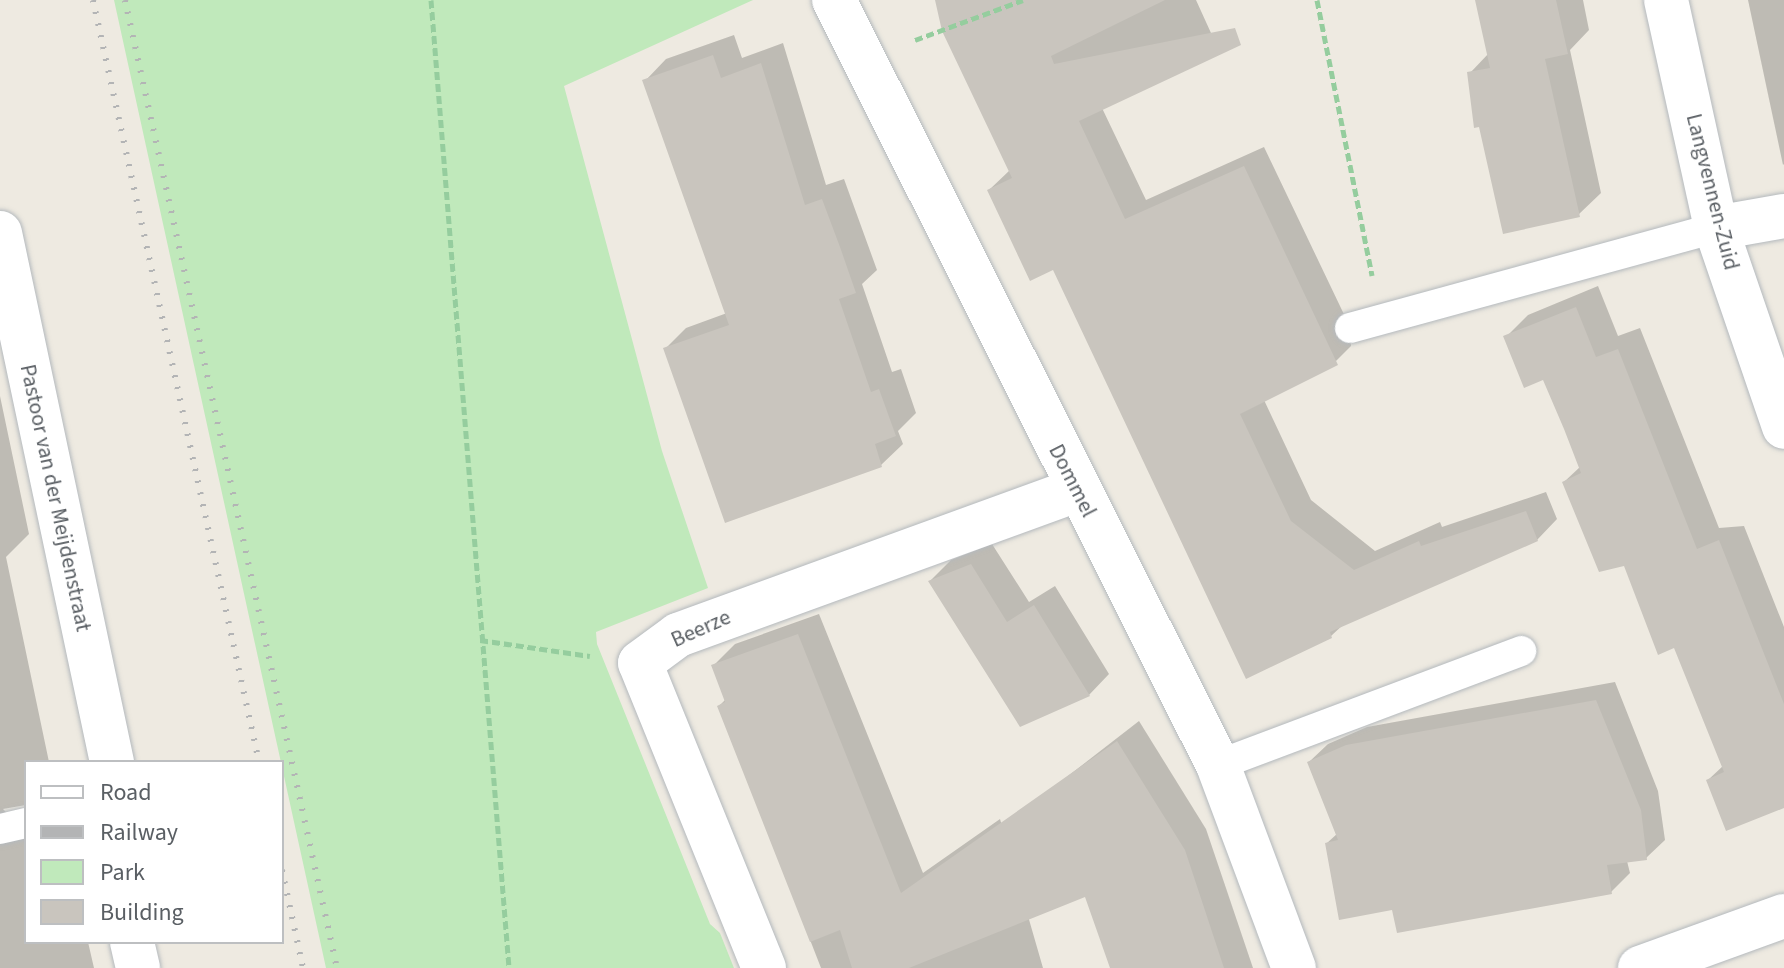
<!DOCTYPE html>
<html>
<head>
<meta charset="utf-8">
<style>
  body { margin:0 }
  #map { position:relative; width:1784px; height:968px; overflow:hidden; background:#eeeae1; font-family:"Source Sans 3",sans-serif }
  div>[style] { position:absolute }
  .green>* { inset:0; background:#c0e9bb }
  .shadow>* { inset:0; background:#0003 }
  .building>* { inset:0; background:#c9c5be }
  .path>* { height:5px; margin-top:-2.5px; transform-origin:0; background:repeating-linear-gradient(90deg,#95cd9e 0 8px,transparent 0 12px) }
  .roads { filter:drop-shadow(0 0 2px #b4b9bd) drop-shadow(0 0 2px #b4b9bd) }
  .lane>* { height:30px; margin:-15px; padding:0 15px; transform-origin:15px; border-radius:15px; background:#fff }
  .street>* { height:44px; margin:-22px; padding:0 22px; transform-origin:22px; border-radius:22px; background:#fff }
  .rail>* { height:6px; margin-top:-3px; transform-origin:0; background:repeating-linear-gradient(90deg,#b3b4b5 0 2px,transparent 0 12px) }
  span { translate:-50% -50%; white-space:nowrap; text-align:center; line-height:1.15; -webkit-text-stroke:6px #fff; paint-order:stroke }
  .street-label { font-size:22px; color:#5a5f64 }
  .legend { position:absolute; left:24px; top:760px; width:260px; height:184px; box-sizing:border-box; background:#fff; border:2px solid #bdbfc1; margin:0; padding:10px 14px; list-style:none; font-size:24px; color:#5a5f64 }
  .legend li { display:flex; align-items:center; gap:16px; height:40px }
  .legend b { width:40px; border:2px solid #bdbfc1 }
</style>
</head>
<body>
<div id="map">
  <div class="green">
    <i style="clip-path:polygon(114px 0,753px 0,564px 86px,662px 451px,708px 588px,596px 632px,597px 644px,710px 924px,720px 933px,734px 968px,326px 968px)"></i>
  </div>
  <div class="shadow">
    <i style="clip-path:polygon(938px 0,1196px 0,1216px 44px,1102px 108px,1146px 200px,1264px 147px,1351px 329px,1351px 346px,1330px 367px,1264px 400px,1311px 500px,1375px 551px,1440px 522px,1442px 527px,1546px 492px,1557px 519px,1537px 540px,1345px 623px,1331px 636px,1054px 267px,989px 190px,1010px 170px)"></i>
    <i style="clip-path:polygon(1478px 0,1583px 0,1589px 30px,1570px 50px,1601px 193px,1578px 215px,1470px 73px,1489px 53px)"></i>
    <i style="clip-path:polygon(1748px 0,1784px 0,1784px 164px,1783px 165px)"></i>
    <i style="clip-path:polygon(734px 35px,742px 58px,783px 43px,826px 185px,844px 179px,877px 270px,862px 284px,892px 372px,901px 369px,916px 413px,898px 431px,903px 444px,881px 465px,665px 349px,686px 328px,727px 313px,645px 81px,666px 59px)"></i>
    <i style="clip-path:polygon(1598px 286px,1618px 336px,1640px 328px,1719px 528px,1744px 526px,1784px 627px,1784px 806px,1708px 780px,1724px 765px,1675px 646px,1625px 564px,1564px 482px,1581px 466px,1545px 378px,1506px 337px,1528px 315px)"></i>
    <i style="clip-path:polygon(0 396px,29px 534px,6px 557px,49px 762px,26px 762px,26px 805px,3px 809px,18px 825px,26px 823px,26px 942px,88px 942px,94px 968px,0 968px)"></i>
    <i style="clip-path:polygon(992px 544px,1029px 602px,1055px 586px,1109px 674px,1089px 695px,930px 581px,951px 560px)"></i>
    <i style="clip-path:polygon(819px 614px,923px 873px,1000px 819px,1043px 968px,821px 968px,719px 706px,726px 699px,713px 666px,735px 644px)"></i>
    <i style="clip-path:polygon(1615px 682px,1658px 791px,1665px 840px,1646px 858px,1627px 861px,1630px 873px,1611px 892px,1394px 908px,1327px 843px,1338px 833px,1309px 762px,1328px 744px,1367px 727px)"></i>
    <i style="clip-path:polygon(1139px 721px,1206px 829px,1253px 968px,1112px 968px,1050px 790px)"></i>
  </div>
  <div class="building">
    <i style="clip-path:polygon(935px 0,1165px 0,1051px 56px,1054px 64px,1235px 28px,1241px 45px,1079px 121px,1125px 219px,1244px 166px,1338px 365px,1240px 414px,1291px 521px,1354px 570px,1419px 541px,1421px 546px,1526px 511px,1538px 541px,1330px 632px,1332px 638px,1246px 679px,1053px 270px,1030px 281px,987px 190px,1012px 178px,942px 31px)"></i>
    <i style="clip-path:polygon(1475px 0,1556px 0,1568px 54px,1545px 59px,1580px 217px,1503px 234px,1479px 127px,1474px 128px,1467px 72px,1490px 68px)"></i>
    <i style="clip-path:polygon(713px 55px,721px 78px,761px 63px,805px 205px,822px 199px,840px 247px,856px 293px,839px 299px,871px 392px,879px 389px,896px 436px,875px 444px,882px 467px,725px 523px,663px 348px,729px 325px,642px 80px)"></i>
    <i style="clip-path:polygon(1576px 307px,1596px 357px,1618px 349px,1697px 549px,1719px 540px,1784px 704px,1784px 808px,1726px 831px,1706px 780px,1724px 772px,1674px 648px,1658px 655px,1624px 566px,1599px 572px,1562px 482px,1581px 473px,1564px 429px,1543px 380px,1524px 388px,1503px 336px)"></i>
    <i style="clip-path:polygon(971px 564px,1007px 622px,1034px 605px,1090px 696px,1020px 727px,928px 581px)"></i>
    <i style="clip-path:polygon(798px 634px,901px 893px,1117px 741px,1185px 850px,1224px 968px,1110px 968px,1085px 897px,909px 968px,852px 968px,840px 930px,810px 942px,717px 706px,725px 702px,711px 665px)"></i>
    <i style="clip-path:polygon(1596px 700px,1641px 810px,1647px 860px,1607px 865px,1612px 894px,1397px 933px,1392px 910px,1339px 920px,1325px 843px,1338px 840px,1307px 762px,1346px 745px)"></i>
  </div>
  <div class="path">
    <i style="left:431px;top:0;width:971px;rotate:85.39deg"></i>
    <i style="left:1317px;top:0;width:281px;rotate:78.7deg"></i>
    <i style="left:915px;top:40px;width:115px;rotate:-20.3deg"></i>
    <i style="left:480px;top:640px;width:111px;rotate:8.3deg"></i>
  </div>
  <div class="roads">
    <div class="lane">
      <i style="left:1350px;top:328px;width:379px;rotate:-15.3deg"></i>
      <i style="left:1218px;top:765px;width:324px;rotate:-20.6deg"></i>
      <i style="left:0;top:829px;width:27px;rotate:-13deg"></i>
    </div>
    <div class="street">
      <i style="left:834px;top:0;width:856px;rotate:63.35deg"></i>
      <i style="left:1218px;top:765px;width:217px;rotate:69.5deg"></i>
      <i style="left:1666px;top:0;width:233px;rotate:77.6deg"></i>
      <i style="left:1716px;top:228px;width:210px;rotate:71.1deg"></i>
      <i style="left:1716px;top:228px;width:69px;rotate:-10deg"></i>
      <i style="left:0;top:233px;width:541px;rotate:78.05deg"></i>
      <i style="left:132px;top:942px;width:27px;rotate:77deg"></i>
      <i style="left:764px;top:968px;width:329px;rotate:-112.1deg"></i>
      <i style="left:640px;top:663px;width:47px;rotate:-36.4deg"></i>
      <i style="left:678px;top:635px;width:424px;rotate:-20deg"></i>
      <i style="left:1640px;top:968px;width:153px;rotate:-19.9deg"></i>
    </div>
  </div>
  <div class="rail">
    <i style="left:93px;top:0;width:780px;rotate:77.71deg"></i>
    <i style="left:125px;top:0;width:991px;rotate:77.65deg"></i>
    <i style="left:282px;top:870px;width:100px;rotate:77.9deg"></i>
  </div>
  <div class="street-label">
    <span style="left:1712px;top:192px;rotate:76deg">Langvennen-Zuid</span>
    <span style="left:1072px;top:481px;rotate:63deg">Dommel</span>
    <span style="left:55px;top:498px;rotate:78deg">Pastoor van der Meijdenstraat</span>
    <span style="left:701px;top:629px;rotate:-24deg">Beerze</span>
  </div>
  <ul class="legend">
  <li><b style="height:10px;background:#fff"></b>Road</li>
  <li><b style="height:10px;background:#b3b4b5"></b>Railway</li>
  <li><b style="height:22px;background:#c0e9bb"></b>Park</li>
  <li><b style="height:22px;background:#c9c5be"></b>Building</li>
  </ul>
</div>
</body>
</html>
